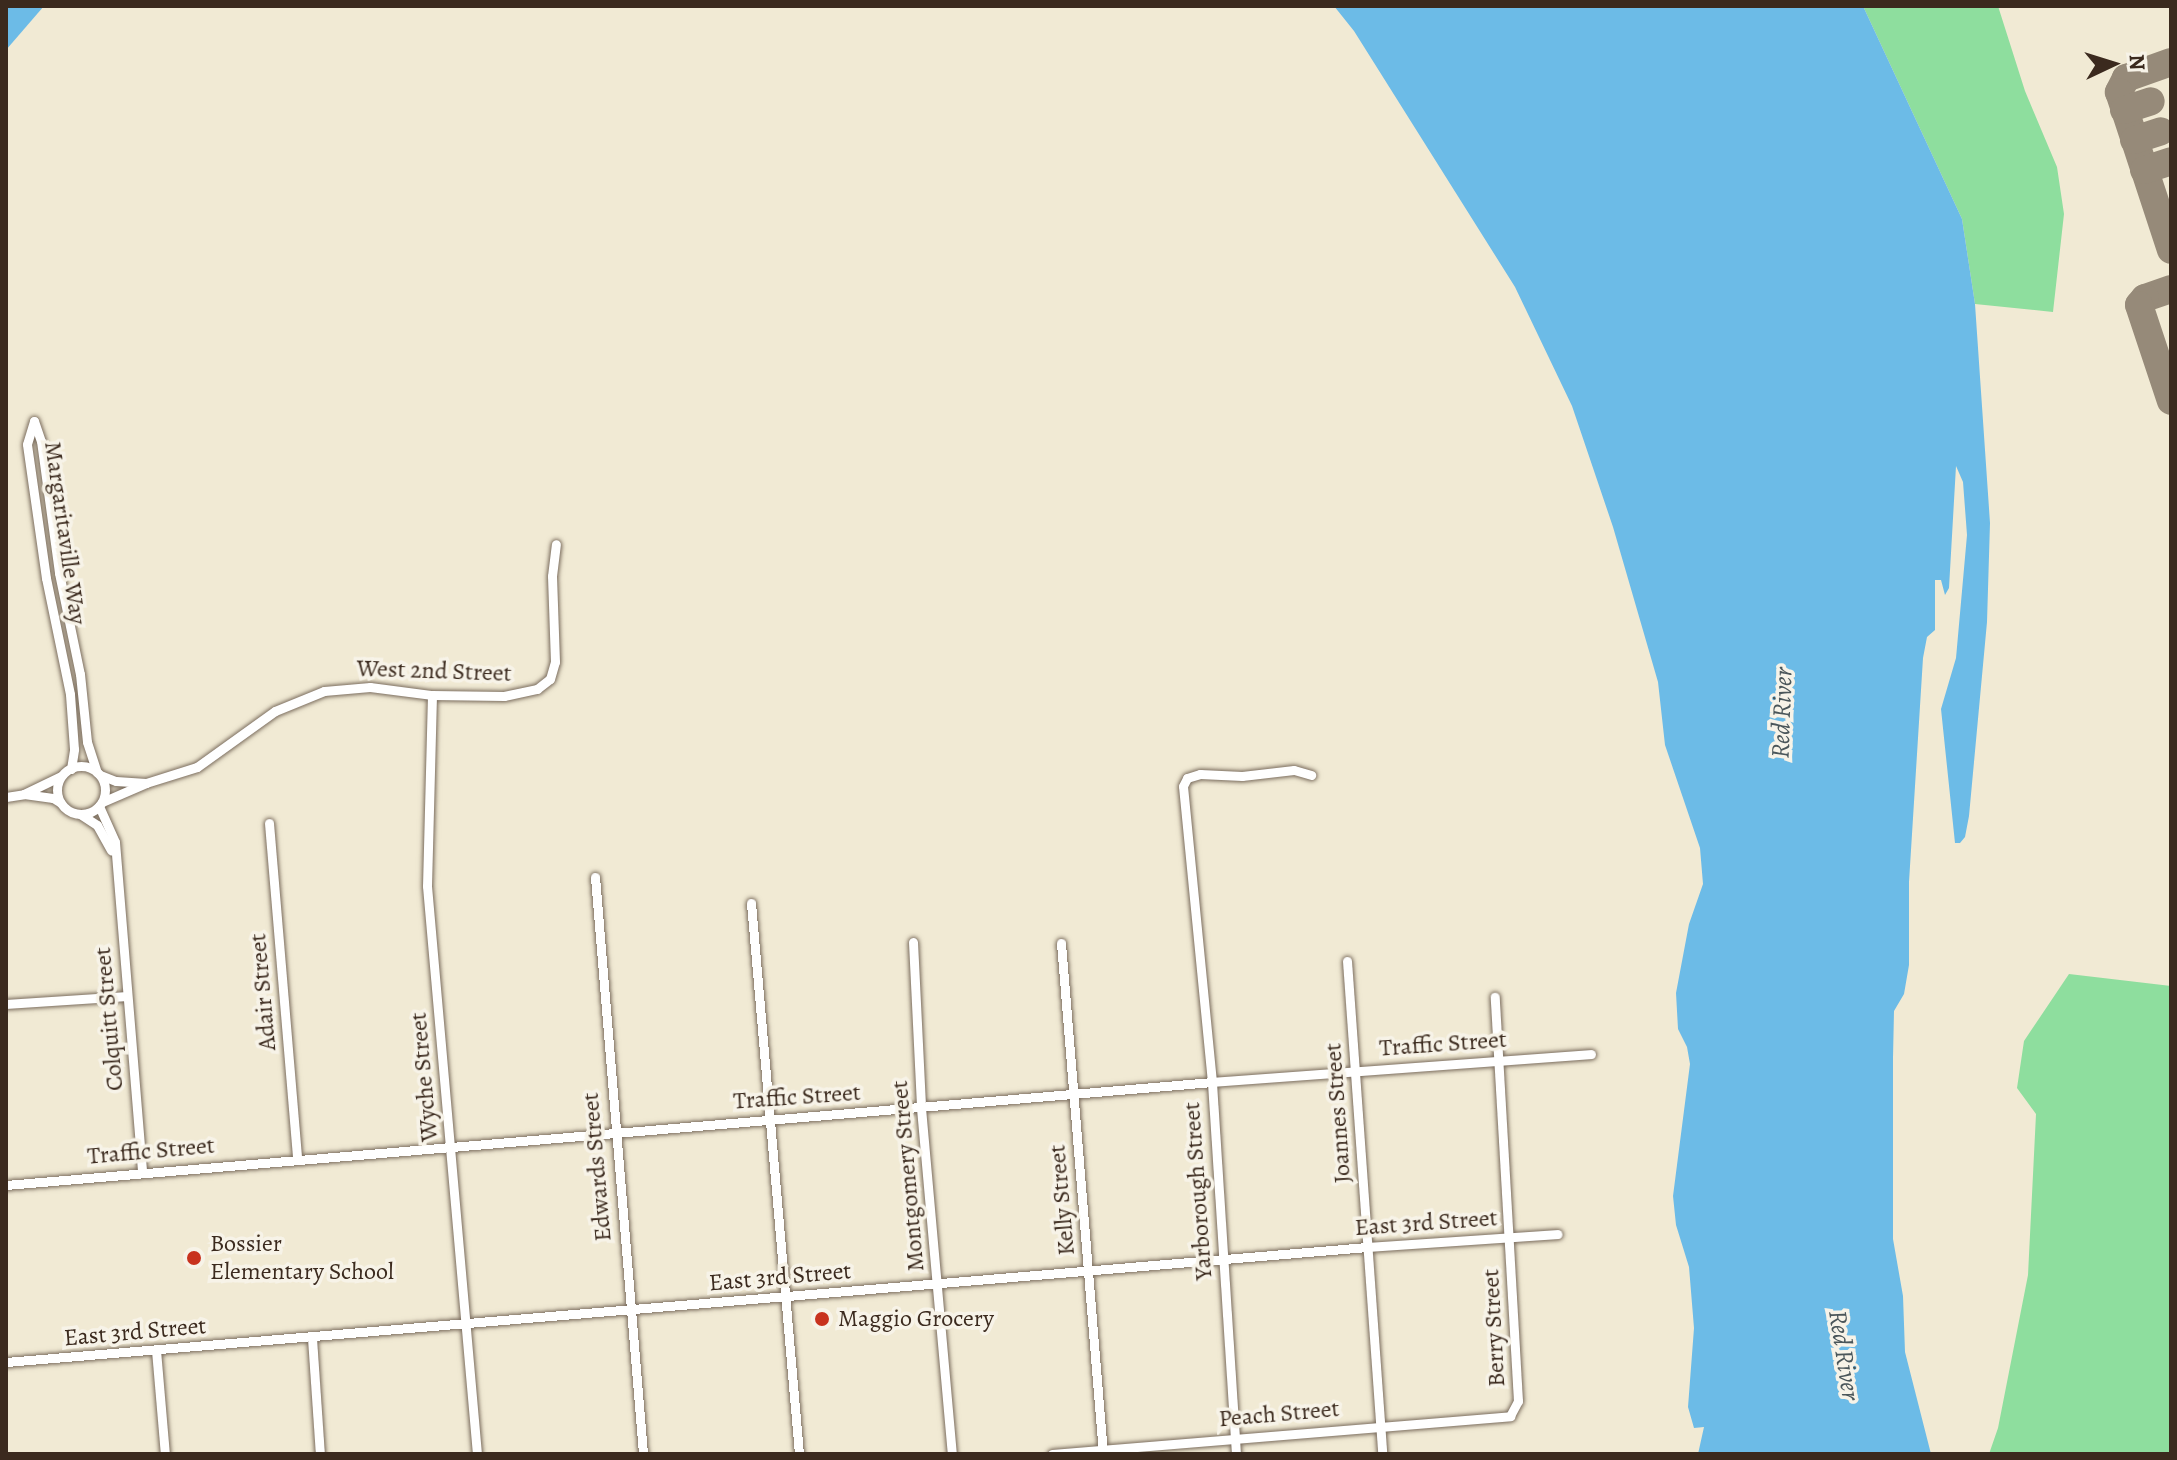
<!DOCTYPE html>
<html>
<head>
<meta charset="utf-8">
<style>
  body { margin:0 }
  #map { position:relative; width:2177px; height:1460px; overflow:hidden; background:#f1ead4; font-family:Alegreya,serif }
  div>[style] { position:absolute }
  .green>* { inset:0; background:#8ede9e }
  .water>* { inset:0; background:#6cbbe7 }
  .taxiway>* { height:28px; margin:-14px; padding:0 14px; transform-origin:14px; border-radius:14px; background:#968a79 }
  .roads { filter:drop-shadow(0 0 2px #7b6d5e) drop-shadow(0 0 2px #7b6d5e) }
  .street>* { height:9px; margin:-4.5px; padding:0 4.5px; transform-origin:4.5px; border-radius:4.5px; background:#fff }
  .street>.ring { margin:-4.5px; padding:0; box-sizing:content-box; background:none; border:9px solid #fff; border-radius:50% }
  .dots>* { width:22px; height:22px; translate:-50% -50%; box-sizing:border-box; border:4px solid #f7f3e8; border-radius:50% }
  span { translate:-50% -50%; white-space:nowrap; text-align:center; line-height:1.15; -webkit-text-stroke:7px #f7f3e8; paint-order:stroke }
  .street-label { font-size:24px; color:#3b2a1e }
  .poi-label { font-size:24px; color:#3b2a1e }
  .left { translate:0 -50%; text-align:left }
  .water-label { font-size:26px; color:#4a565a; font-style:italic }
  .frame { position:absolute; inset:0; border:8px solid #3b2a1e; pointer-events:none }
  .north { position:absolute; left:2073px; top:24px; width:80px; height:80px; -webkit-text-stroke:6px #f7f3e8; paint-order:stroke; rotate:86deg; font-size:22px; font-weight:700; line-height:32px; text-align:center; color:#3b2a1e }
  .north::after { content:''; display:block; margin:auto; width:28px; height:36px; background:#3b2a1e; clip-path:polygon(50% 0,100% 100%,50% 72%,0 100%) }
</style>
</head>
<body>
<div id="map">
  <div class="green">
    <i style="clip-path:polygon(1863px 6px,1998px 6px,2025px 91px,2057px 167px,2064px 214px,2053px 312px,1975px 304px,1962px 219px)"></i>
    <i style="clip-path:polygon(2069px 974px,2171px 986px,2171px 1454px,1989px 1454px,1998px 1428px,2028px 1275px,2036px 1114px,2017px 1088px,2024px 1041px)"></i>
  </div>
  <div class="water">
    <i style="clip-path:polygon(6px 6px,44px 6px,6px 50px)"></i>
    <i style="clip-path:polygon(1334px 6px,1863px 6px,1962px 219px,1975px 304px,1990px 523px,1987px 622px,1969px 816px,1965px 837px,1960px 843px,1955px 843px,1941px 709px,1956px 658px,1967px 535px,1963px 482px,1956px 466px,1949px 588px,1945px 595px,1941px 580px,1935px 580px,1935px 630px,1927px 637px,1923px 658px,1909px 882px,1909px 965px,1904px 994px,1894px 1011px,1893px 1058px,1893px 1239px,1903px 1296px,1905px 1352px,1931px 1454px,1698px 1454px,1704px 1427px,1694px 1428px,1688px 1407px,1694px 1328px,1689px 1267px,1676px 1225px,1673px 1196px,1690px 1064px,1687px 1047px,1678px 1029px,1676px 993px,1689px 924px,1703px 884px,1700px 848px,1665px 745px,1658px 682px,1613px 527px,1572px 406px,1515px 287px,1354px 31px)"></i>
  </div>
  <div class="taxiway">
    <i style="left:2171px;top:62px;width:48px;rotate:160.4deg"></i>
    <i style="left:2126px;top:78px;width:16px;rotate:117deg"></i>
    <i style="left:2119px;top:92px;width:166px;rotate:71.8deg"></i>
    <i style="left:2124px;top:110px;width:28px;rotate:-18deg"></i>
    <i style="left:2134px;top:140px;width:28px;rotate:-18deg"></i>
    <i style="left:2144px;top:170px;width:28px;rotate:-18deg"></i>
    <i style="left:2171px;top:289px;width:28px;rotate:161deg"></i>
    <i style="left:2145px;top:298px;width:9px;rotate:131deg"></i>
    <i style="left:2139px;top:305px;width:101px;rotate:71.6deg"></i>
  </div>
  <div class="roads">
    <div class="street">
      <i style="left:432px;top:695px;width:191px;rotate:91.5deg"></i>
      <i style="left:427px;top:886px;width:570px;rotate:84.97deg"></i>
      <i class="ring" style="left:57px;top:766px;width:39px;height:39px"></i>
      <i style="left:71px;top:769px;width:20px;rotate:-81deg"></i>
      <i style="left:74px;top:749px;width:55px;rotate:-94.2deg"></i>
      <i style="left:70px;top:694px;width:118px;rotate:-101.7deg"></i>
      <i style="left:46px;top:578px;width:135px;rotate:-98.1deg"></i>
      <i style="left:27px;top:444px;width:24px;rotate:-73deg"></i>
      <i style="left:34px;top:421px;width:21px;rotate:71deg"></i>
      <i style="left:41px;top:441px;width:133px;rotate:82.2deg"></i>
      <i style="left:59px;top:573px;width:103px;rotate:78.3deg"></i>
      <i style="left:80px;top:674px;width:68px;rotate:84.1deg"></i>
      <i style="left:87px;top:742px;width:32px;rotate:72deg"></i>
      <i style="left:100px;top:775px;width:17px;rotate:21deg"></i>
      <i style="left:116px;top:781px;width:30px;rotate:4deg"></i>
      <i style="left:146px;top:783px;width:48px;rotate:156.6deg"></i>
      <i style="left:61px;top:776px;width:41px;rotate:154.1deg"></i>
      <i style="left:24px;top:794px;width:29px;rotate:8deg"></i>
      <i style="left:53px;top:798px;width:9px;rotate:32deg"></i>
      <i style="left:146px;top:783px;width:53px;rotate:-17.4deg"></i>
      <i style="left:197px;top:767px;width:96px;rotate:-35.7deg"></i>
      <i style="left:275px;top:711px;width:53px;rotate:-22.2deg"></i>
      <i style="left:324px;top:691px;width:46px;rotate:-5deg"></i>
      <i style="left:370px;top:687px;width:63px;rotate:7.4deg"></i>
      <i style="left:432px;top:695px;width:72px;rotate:0.8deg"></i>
      <i style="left:504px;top:696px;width:34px;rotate:-12deg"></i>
      <i style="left:537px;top:689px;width:16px;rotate:-38deg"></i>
      <i style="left:550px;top:679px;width:18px;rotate:-74deg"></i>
      <i style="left:555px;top:662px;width:86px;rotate:-92deg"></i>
      <i style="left:552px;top:576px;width:32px;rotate:-83deg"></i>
      <i style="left:6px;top:797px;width:18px;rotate:-9deg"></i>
      <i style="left:99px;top:806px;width:39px;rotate:66deg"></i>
      <i style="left:115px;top:842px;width:332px;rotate:85.3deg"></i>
      <i style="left:80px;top:814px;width:20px;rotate:33deg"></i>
      <i style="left:97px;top:825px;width:29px;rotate:61deg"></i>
      <i style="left:269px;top:823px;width:337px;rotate:85.2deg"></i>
      <i style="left:595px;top:877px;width:579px;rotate:85.24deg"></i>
      <i style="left:751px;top:903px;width:553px;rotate:85.02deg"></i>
      <i style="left:913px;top:942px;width:166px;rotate:87.2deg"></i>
      <i style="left:921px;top:1108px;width:347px;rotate:84.9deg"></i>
      <i style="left:1061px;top:943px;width:513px;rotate:85.3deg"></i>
      <i style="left:1347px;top:961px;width:494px;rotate:85.9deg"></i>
      <i style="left:6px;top:1004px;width:121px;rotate:-3.8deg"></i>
      <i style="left:6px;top:1185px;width:1210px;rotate:-4.88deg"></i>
      <i style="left:1212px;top:1082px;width:380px;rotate:-4.2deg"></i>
      <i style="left:312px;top:1338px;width:116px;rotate:86.1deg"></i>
      <i style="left:156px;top:1350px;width:104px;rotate:85.1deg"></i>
      <i style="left:6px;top:1362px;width:1367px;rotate:-4.83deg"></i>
      <i style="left:1368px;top:1247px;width:190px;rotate:-3.9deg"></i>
      <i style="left:1052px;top:1454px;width:460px;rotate:-4.7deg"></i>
      <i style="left:1510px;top:1416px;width:17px;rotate:-62deg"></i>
      <i style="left:1518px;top:1401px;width:405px;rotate:-93.3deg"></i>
      <i style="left:1236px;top:1454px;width:373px;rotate:-93.7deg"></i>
      <i style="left:1212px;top:1082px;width:297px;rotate:-95.6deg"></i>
      <i style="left:1183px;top:786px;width:9px;rotate:-63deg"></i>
      <i style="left:1187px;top:778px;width:14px;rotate:-17deg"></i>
      <i style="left:1200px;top:774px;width:42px;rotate:2.7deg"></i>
      <i style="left:1242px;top:776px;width:52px;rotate:-6.6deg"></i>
      <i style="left:1294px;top:770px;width:18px;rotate:16deg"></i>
    </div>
  </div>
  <div class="dots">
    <i style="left:194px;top:1258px;background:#c8321e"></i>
    <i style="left:822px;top:1319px;background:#c8321e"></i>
  </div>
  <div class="street-label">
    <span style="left:65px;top:533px;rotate:82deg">Margaritaville Way</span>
    <span style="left:434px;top:671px;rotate:2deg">West 2nd Street</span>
    <span style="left:263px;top:992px;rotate:-95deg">Adair Street</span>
    <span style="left:109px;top:1019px;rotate:-95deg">Colquitt Street</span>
    <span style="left:1443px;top:1044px;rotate:-4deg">Traffic Street</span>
    <span style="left:424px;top:1077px;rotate:-95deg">Wyche Street</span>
    <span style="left:797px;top:1097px;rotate:-4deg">Traffic Street</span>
    <span style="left:1338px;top:1113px;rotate:-94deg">Joannes Street</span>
    <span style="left:151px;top:1151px;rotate:-5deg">Traffic Street</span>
    <span style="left:597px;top:1167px;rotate:-95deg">Edwards Street</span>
    <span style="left:908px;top:1176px;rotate:-95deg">Montgomery Street</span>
    <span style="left:1198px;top:1191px;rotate:-94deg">Yarborough Street</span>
    <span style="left:1062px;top:1200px;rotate:-95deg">Kelly Street</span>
    <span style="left:1426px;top:1223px;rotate:-4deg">East 3rd Street</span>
    <span style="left:780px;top:1277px;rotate:-5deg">East 3rd Street</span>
    <span style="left:1494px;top:1328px;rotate:-93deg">Berry Street</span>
    <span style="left:135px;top:1332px;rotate:-5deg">East 3rd Street</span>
    <span style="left:1279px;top:1414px;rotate:-5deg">Peach Street</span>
  </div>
  <div class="poi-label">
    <span class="left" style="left:210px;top:1258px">Bossier<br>Elementary School</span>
    <span class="left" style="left:838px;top:1319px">Maggio Grocery</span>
  </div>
  <div class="water-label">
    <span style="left:1782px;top:713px;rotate:-88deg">Red River</span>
    <span style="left:1844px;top:1355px;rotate:81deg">Red River</span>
  </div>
  <div class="frame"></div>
  <div class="north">N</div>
</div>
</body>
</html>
